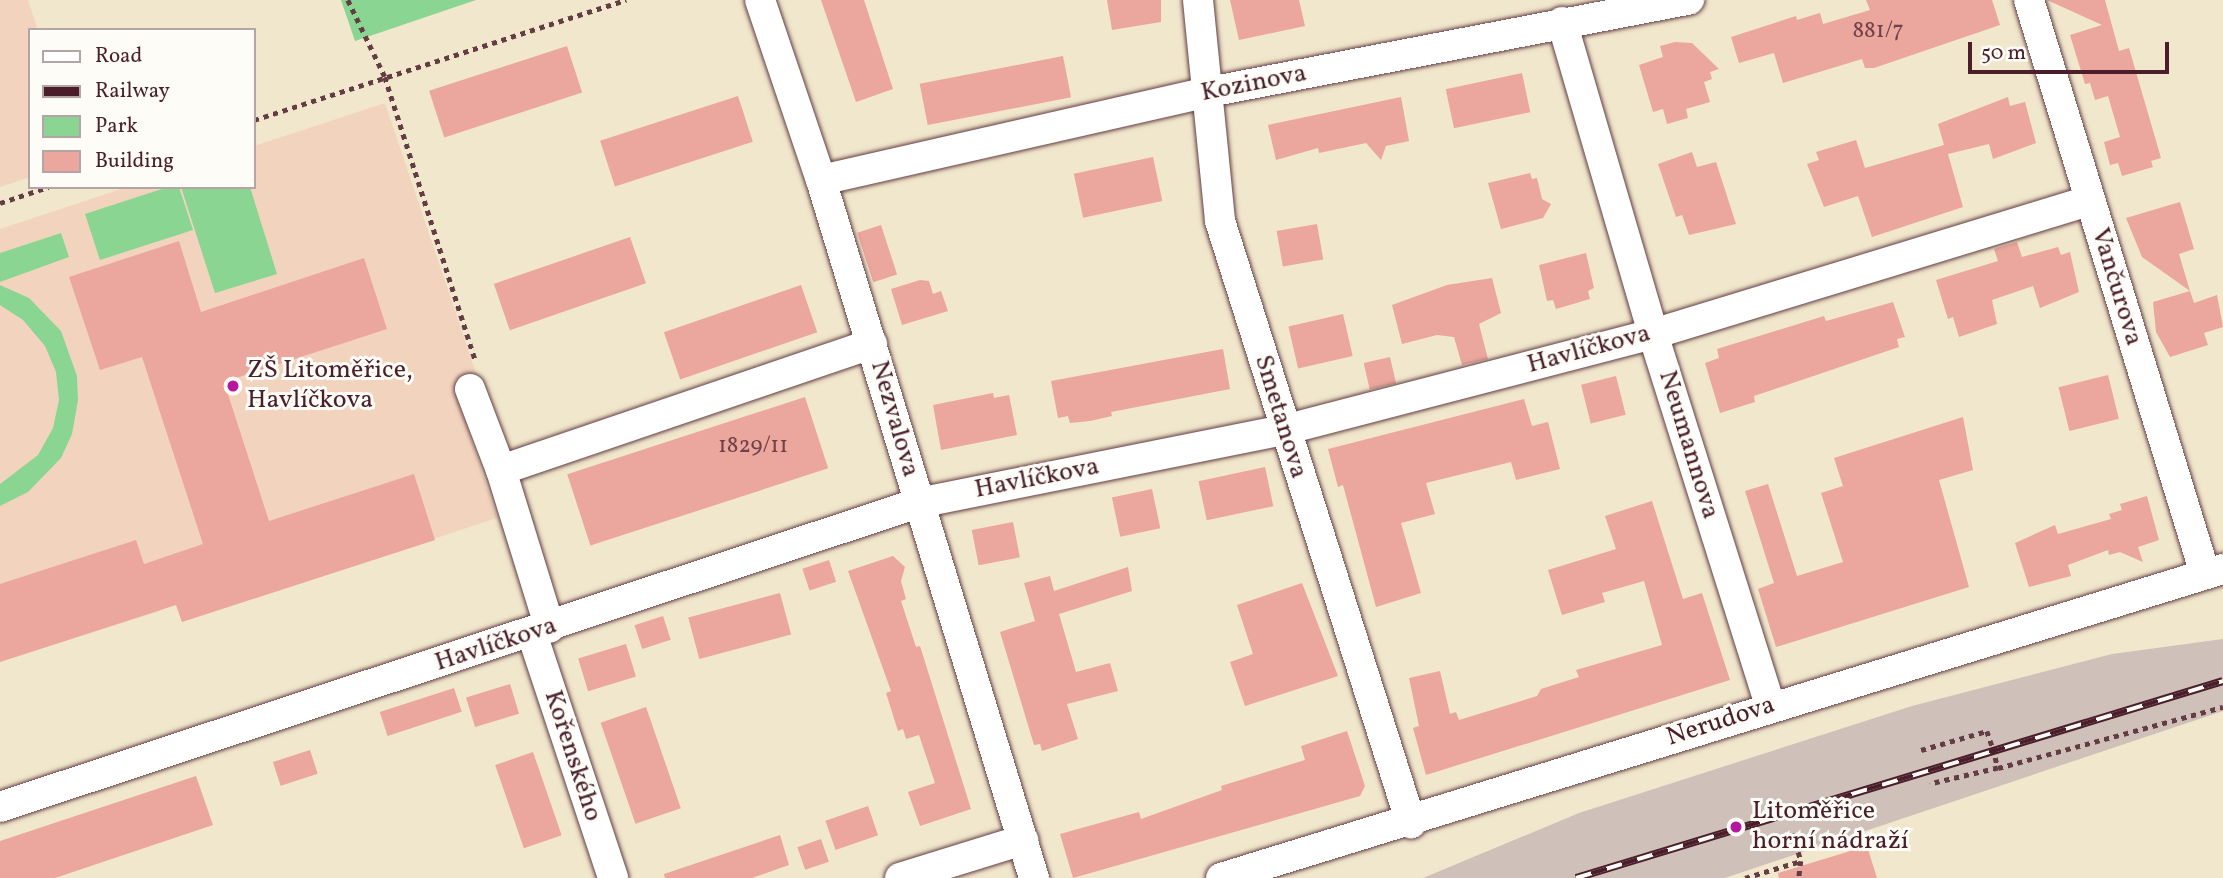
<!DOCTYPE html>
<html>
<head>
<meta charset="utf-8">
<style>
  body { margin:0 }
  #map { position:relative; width:2223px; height:878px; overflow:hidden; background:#f1e7cc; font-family:Vollkorn,serif }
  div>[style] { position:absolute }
  .built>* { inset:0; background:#f2d4be }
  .industrial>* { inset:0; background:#cfc0ba }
  .green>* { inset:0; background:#8ad591 }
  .building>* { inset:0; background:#eba69d; transform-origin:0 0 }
  .path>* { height:4.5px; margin-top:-2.25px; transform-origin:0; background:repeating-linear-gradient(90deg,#633d43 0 5px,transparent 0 10px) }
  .roads { filter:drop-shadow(0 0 2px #633d43) drop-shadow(0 0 2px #633d43) }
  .street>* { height:30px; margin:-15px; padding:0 15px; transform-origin:15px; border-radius:15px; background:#fff }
  .rail>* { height:8px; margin-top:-4px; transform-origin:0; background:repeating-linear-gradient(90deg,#fdfcf7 0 16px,#4a1f2b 0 32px); box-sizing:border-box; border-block:2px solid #4a1f2b }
  .dots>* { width:19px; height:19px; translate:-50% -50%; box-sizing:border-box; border:4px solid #fdfcf7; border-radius:50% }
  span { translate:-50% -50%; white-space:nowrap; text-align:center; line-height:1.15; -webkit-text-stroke:6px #fdfcf7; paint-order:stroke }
  .number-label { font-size:23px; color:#724148 }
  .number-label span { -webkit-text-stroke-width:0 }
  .street-label { font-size:26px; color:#4a1f2b }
  .poi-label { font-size:26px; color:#4a1f2b }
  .left { translate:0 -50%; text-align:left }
  .legend { position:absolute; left:28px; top:28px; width:228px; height:161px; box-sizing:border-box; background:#fdfcf7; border:2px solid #b5a4a5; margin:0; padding:9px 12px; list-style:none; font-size:21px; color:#4a1f2b }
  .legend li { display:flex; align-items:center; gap:14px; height:35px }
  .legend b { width:35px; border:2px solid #b5a4a5 }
  .scale { position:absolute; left:1968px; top:42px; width:201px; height:32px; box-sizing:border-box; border:4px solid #4a1f2b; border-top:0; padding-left:9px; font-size:21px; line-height:24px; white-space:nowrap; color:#4a1f2b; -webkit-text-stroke:5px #fdfcf7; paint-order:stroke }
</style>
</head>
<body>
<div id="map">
  <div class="built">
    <i style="clip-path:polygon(0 0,28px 0,38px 30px,30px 30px,30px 177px,0 187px)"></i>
    <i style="clip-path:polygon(385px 103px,479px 382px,455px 391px,497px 518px,182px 622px,174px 598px,157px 603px,160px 611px,0 662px,0 229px,127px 187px,254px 187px,254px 146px)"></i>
  </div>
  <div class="industrial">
    <i style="clip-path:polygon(2223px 639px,2223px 711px,1725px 878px,1423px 878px,1579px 813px,1912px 706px,2112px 654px)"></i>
  </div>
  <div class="green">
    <i style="clip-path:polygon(341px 0,476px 0,355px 41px)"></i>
    <i style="clip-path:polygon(168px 187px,179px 187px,193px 230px,100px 260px,85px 214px)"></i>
    <i style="clip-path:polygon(181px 187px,250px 187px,277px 274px,215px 293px)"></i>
    <i style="clip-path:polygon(61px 233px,69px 257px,0 282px,0 253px)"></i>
    <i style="clip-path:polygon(0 285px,29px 298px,61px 331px,77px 376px,78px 400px,72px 434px,61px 458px,28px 492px,0 506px,0 484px,38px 455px,53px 428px,59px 400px,56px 372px,45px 346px,23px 320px,0 305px)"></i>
  </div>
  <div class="building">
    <i style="clip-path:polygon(821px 0,864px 0,893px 89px,856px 102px)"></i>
    <i style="clip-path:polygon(1107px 0,1161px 0,1161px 22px,1112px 30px)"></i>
    <i style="clip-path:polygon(1230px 0,1299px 0,1305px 26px,1239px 40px)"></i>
    <i style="clip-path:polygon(1866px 0,1992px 0,2000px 25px,1874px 68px,1865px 68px,1862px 59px,1783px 83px,1774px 53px,1739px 63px,1731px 37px,1796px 16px,1797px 20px,1820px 13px,1823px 24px,1870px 10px)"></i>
    <i style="clip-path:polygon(2047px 0,2105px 0,2119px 51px,2129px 48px,2161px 158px,2151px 161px,2153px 167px,2122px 176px,2118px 163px,2110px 165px,2104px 142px,2120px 137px,2108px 96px,2095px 100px,2090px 83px,2085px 84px,2070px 35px,2102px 25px)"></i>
    <i style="clip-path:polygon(1675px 42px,1692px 43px,1719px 69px,1710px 72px,1712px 79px,1704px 82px,1710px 102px,1686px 109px,1688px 118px,1667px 124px,1663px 109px,1653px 112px,1639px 65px,1663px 57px,1660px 46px)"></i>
    <i style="left:567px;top:46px;width:49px;height:145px;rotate:72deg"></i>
    <i style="left:1063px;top:56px;width:42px;height:146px;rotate:79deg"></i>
    <i style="left:1522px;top:73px;width:40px;height:78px;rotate:78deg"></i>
    <i style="left:738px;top:96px;width:48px;height:145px;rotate:72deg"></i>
    <i style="clip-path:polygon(1401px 97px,1409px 141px,1386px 146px,1381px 160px,1366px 143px,1319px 153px,1318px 148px,1276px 160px,1268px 125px)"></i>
    <i style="clip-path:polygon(2008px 97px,2010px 106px,2025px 102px,2036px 143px,1993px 159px,1989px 144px,1948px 154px,1963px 207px,1872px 237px,1858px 196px,1824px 207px,1807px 164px,1819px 160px,1816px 152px,1856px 140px,1865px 168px,1944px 145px,1938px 124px)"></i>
    <i style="clip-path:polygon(1692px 152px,1697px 167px,1716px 162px,1736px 224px,1689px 235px,1682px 215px,1676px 217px,1658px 164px)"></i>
    <i style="left:1153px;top:157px;width:45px;height:81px;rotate:78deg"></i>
    <i style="clip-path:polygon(1530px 173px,1532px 179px,1537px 178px,1542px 199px,1551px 204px,1543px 218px,1501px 229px,1488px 183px)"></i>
    <i style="clip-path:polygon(2180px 202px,2194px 249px,2179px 254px,2190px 291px,2142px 257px,2126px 218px)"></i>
    <i style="left:1317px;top:224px;width:36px;height:41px;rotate:80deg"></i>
    <i style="left:881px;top:225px;width:52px;height:25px;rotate:72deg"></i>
    <i style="left:630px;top:237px;width:49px;height:144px;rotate:71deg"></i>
    <i style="clip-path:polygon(179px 241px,201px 312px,364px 258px,387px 329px,224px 382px,269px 521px,414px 474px,435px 540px,182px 622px,176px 605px,0 662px,0 584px,136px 540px,144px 564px,203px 544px,142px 357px,100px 370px,69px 277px)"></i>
    <i style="clip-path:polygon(2017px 242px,2022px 257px,2058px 247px,2061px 255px,2070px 252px,2079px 292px,2040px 308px,2033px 286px,1992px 300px,1997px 324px,1959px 337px,1953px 317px,1948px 319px,1936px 280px,1998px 261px,1994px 249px)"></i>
    <i style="clip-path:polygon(1586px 253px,1594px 288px,1588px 291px,1590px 299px,1556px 309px,1553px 300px,1547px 301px,1539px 265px)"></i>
    <i style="clip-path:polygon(1492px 278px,1501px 313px,1479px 324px,1488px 359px,1462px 365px,1454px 337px,1437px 335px,1402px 344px,1392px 305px,1447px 285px)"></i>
    <i style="clip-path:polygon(920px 280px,929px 281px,933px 294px,941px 291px,948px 311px,902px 325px,891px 289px)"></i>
    <i style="left:801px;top:285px;width:50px;height:145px;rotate:71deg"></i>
    <i style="clip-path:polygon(2190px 291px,2194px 303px,2217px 295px,2223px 327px,2204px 333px,2208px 345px,2170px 357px,2156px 332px,2153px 302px)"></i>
    <i style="clip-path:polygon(1893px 302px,1905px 337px,1897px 339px,1899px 347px,1754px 396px,1755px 402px,1720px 413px,1705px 363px,1719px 358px,1717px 349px,1824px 316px,1826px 321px)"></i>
    <i style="left:1343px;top:314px;width:43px;height:56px;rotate:77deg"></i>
    <i style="clip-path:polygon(1223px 349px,1230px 389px,1111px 412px,1112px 416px,1090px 421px,1070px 423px,1068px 416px,1058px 418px,1051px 381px)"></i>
    <i style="left:1390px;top:357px;width:27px;height:27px;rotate:77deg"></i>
    <i style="left:2108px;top:375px;width:45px;height:51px;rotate:76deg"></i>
    <i style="left:1616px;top:376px;width:40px;height:36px;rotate:76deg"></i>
    <i style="clip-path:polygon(993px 393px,994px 398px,1009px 395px,1017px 435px,941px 450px,933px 405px)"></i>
    <i style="left:805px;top:397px;width:75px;height:250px;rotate:72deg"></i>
    <i style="clip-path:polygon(1524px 399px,1532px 426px,1548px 422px,1560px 469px,1516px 480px,1511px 462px,1426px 483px,1435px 514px,1401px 523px,1421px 593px,1376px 607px,1343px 485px,1338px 487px,1328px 449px)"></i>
    <i style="clip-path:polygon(1963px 417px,1973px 470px,1939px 480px,1969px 587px,1776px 647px,1758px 589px,1774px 583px,1745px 491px,1768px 484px,1797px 576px,1843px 562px,1821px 493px,1843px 486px,1834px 458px)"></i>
    <i style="left:1265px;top:467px;width:40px;height:68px;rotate:78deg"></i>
    <i style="left:1152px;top:489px;width:40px;height:41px;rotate:78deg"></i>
    <i style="clip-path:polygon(2147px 496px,2159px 540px,2138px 547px,2143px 562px,2120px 552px,2109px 555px,2108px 550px,2068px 565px,2071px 576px,2029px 587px,2015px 543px,2055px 525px,2058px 534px,2111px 519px,2109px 514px,2122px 510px,2120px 504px)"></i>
    <i style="clip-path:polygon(1652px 501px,1683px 599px,1702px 593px,1730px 680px,1426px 775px,1413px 728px,1419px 726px,1409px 678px,1440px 671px,1450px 714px,1456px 712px,1459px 720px,1537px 696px,1541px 689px,1579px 677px,1576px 670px,1662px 645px,1644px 581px,1602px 593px,1605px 602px,1562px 615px,1548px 570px,1616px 549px,1605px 516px)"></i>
    <i style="left:1013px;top:522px;width:36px;height:42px;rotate:79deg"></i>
    <i style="clip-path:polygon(893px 556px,905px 567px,901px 581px,906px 599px,901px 601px,916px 647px,920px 646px,971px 809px,920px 826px,908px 792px,935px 783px,919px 735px,906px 739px,903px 729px,898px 731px,886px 693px,891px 691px,848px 571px)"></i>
    <i style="left:829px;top:560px;width:23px;height:28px;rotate:72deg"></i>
    <i style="clip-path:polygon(1128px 567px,1132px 591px,1059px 614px,1076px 672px,1110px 663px,1118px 691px,1067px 704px,1078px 739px,1042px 751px,1040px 744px,1034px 745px,1000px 632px,1035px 621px,1024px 583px,1050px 576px,1054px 591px)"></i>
    <i style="clip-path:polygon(1302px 583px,1338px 676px,1245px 706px,1230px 662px,1253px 654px,1237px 605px)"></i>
    <i style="left:780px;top:593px;width:43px;height:95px;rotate:75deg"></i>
    <i style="left:663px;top:616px;width:25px;height:30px;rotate:72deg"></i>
    <i style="left:626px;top:644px;width:34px;height:50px;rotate:73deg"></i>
    <i style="left:510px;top:684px;width:31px;height:46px;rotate:73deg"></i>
    <i style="left:454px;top:688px;width:25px;height:78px;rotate:72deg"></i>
    <i style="left:646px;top:707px;width:107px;height:48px;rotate:71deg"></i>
    <i style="clip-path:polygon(1347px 731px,1365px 786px,1360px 796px,1073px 878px,1060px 834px,1139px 812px,1141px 819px,1222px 790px,1221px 786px,1305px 760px,1301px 746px)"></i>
    <i style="left:310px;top:750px;width:25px;height:39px;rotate:72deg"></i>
    <i style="left:533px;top:752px;width:88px;height:40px;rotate:71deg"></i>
    <i style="clip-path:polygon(196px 776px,213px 825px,55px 878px,0 878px,0 841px)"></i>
    <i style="left:868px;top:806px;width:31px;height:45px;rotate:71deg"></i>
    <i style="clip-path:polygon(780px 835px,789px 865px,752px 878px,665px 878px,664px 874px)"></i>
    <i style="left:821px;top:839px;width:24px;height:25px;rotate:71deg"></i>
    <i style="clip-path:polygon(1867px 846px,1877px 878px,1779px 878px,1778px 873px)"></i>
  </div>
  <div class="path">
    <i style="left:348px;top:0;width:85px;rotate:64.3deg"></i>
    <i style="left:385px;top:77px;width:299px;rotate:72.3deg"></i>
    <i style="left:254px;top:120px;width:391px;rotate:-17.9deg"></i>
    <i style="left:0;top:203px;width:51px;rotate:-18.4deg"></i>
    <i style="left:1921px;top:750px;width:69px;rotate:-16.1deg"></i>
    <i style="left:1987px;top:731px;width:18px;rotate:71deg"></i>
    <i style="left:1993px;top:748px;width:21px;rotate:76deg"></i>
    <i style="left:1998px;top:768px;width:70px;rotate:166.8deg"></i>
    <i style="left:1998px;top:768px;width:233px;rotate:-15.2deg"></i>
    <i style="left:1793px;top:833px;width:29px;rotate:74deg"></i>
    <i style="left:1801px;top:861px;width:17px;rotate:97deg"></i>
    <i style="left:1745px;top:878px;width:59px;rotate:-16.9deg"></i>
  </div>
  <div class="roads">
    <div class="street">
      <i style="left:760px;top:0;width:190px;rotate:71.3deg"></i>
      <i style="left:821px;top:180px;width:730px;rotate:73.03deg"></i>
      <i style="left:1198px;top:0;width:222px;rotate:84.3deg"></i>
      <i style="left:1220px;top:221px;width:632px;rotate:72.4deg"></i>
      <i style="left:2029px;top:0;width:600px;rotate:72.95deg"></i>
      <i style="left:1562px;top:22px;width:325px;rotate:73.7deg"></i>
      <i style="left:1653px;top:334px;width:390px;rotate:72.5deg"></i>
      <i style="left:821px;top:180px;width:398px;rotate:-12.8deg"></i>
      <i style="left:1209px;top:92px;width:489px;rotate:-10.9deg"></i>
      <i style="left:470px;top:389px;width:87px;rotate:69.1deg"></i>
      <i style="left:501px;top:470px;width:165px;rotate:72.8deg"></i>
      <i style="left:501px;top:470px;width:392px;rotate:-18.8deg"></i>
      <i style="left:532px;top:634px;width:257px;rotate:71.6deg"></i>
      <i style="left:0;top:807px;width:967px;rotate:-18.32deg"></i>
      <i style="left:918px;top:503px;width:373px;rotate:-11.3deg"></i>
      <i style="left:1284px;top:430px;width:381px;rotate:-14.6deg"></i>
      <i style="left:1653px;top:334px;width:456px;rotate:-17deg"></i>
      <i style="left:900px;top:878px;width:129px;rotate:-17.2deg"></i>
      <i style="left:1221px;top:878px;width:1049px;rotate:-17.14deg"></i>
    </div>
  </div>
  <div class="rail">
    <i style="left:1576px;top:878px;width:676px;rotate:-16.93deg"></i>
  </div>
  <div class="dots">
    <i style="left:233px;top:386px;background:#b5179e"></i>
    <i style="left:1736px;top:827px;background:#b5179e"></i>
  </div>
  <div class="number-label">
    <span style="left:1878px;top:31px">881/7</span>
    <span style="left:753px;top:446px">1829/11</span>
  </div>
  <div class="street-label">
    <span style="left:1254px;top:84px;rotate:-11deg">Kozinova</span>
    <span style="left:2116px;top:287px;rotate:73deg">Vančurova</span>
    <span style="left:1589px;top:350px;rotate:-15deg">Havlíčkova</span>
    <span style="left:1280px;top:417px;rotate:73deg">Smetanova</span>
    <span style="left:894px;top:419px;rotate:74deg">Nezvalova</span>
    <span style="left:1688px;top:445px;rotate:73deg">Neumannova</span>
    <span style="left:1037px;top:479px;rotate:-11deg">Havlíčkova</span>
    <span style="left:496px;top:645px;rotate:-18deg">Havlíčkova</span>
    <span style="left:1721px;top:722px;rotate:-18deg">Nerudova</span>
    <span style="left:572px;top:756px;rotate:72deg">Kořenského</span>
  </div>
  <div class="poi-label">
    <span class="left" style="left:247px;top:386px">ZŠ Litoměřice,<br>Havlíčkova</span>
    <span class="left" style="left:1752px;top:827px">Litoměřice<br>horní nádraží</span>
  </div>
  <ul class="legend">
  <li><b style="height:9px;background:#fff"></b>Road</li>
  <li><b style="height:9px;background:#4a1f2b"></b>Railway</li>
  <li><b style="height:19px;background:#8ad591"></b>Park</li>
  <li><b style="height:19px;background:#eba69d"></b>Building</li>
  </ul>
  <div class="scale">50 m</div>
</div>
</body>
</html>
